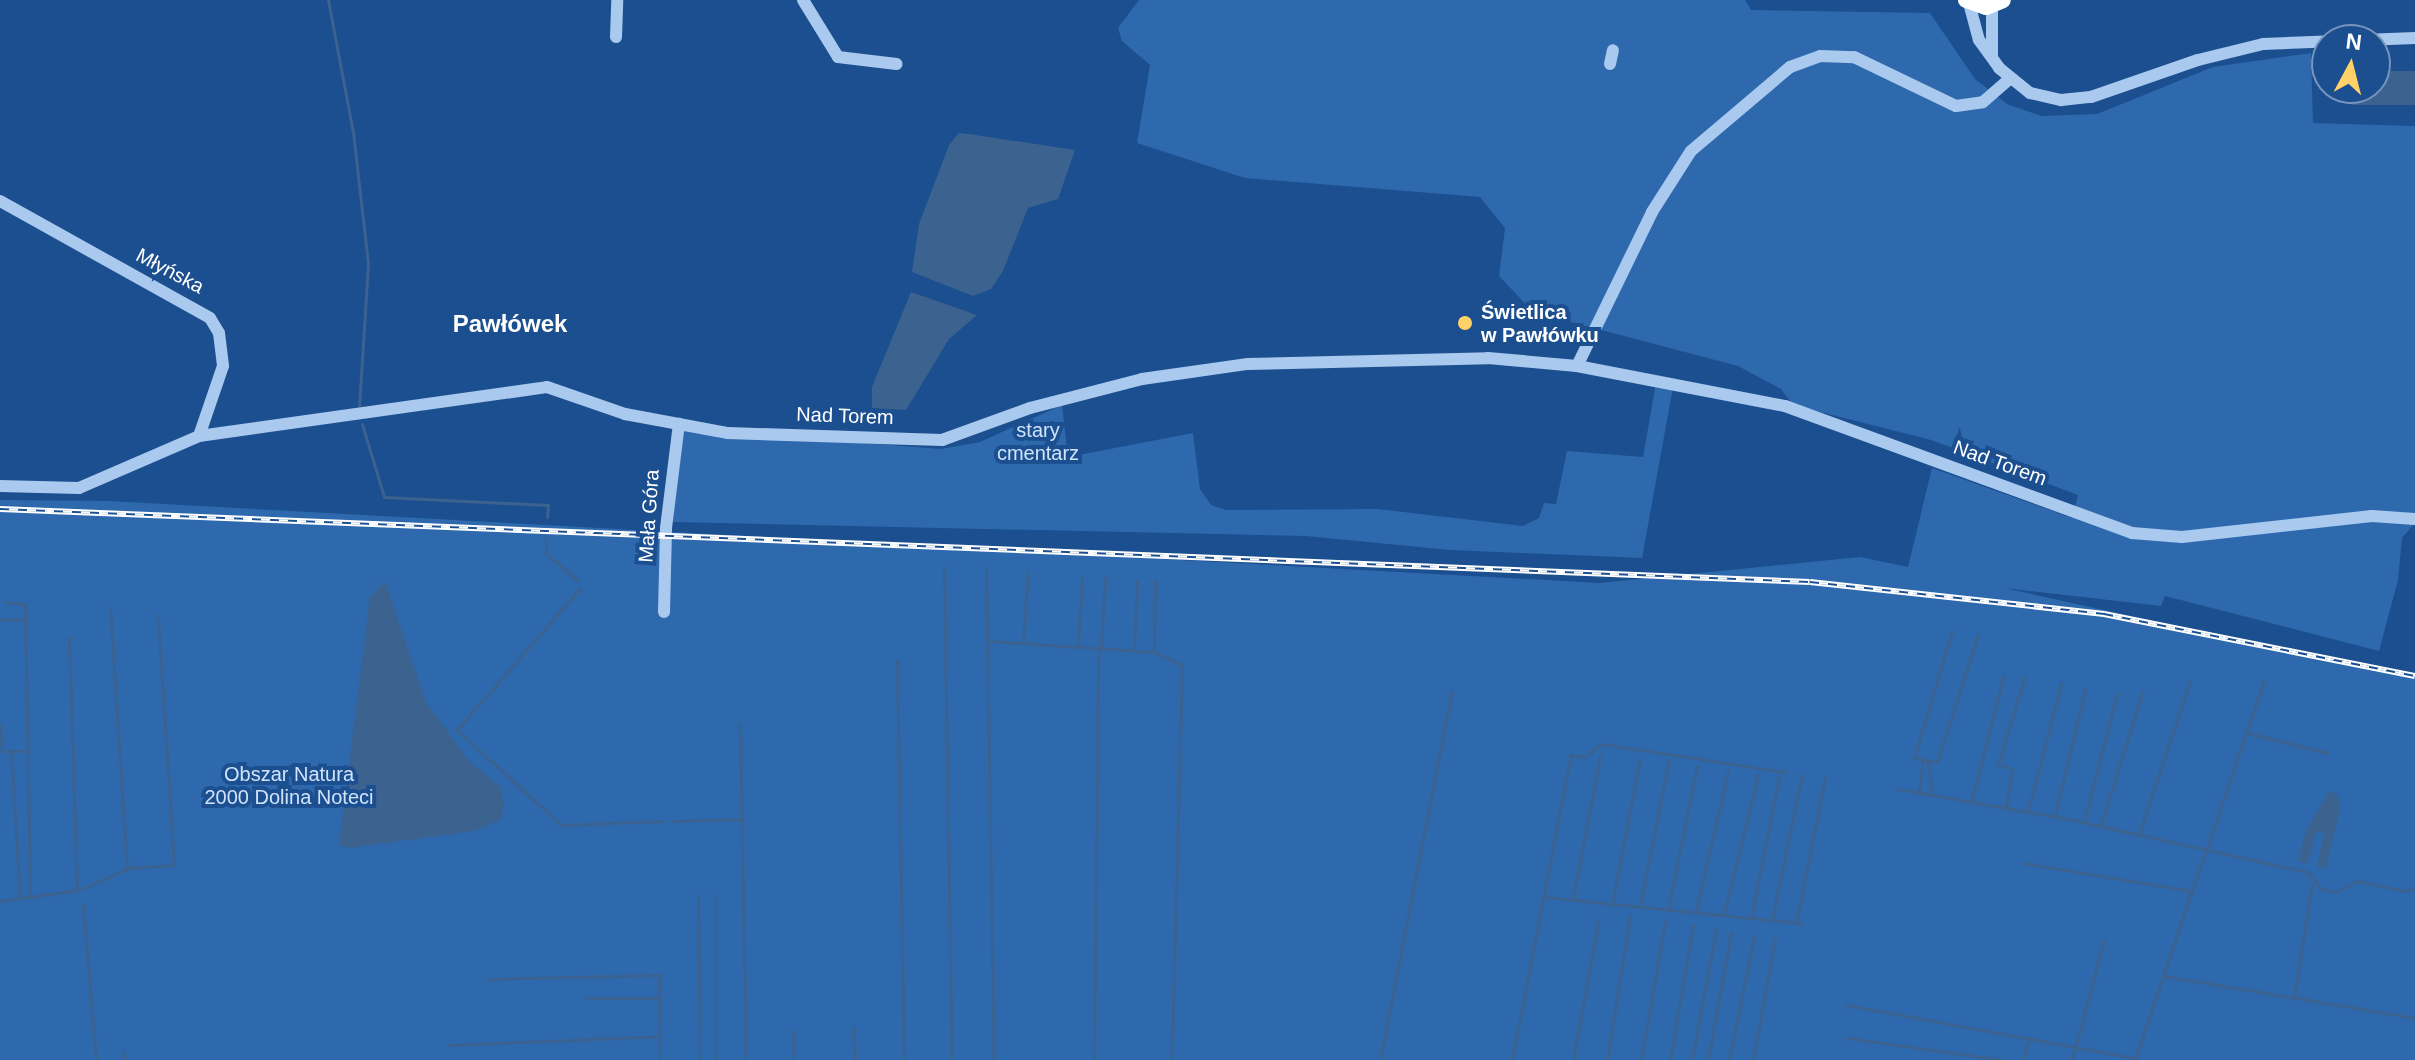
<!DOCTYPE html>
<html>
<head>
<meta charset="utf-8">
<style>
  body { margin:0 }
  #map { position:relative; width:2415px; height:1060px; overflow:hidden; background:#1b4f8f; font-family:Arial,sans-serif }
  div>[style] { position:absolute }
  .green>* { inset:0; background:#2e69ad }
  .water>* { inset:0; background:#3c6290 }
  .stream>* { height:3px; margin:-1.5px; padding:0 1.5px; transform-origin:1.5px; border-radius:1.5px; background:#3c6290 }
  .minor>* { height:12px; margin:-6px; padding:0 6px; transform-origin:6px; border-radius:6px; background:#a9c9ee }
  .highway>* { height:16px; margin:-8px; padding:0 8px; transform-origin:8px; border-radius:8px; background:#fff }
  .rail>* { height:6px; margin-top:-3px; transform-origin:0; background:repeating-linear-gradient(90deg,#1b4f8f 0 9px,#fff 0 18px); box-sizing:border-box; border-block:2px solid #fff }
  .dots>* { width:22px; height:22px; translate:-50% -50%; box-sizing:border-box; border:4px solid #1b4f8f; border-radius:50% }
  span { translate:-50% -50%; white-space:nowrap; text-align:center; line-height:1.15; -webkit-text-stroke:8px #1b4f8f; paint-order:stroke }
  .street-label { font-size:20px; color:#fff }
  .poi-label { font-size:20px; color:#fff; font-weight:700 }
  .left { translate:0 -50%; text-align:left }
  .park-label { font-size:20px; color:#cfe3fa }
  .quarter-label { font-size:24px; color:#fff; font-weight:700 }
  .north { position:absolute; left:2311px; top:24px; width:80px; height:80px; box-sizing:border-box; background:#1b4f8f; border:2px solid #7695bc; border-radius:50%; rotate:7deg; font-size:22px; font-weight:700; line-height:32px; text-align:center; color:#fff }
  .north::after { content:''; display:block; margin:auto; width:28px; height:36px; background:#ffd166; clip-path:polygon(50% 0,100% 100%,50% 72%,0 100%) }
</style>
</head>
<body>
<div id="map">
  <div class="green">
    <i style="clip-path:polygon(1139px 0,1745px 0,1751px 10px,1930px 13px,1975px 79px,2007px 104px,2041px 116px,2097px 114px,2213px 67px,2311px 53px,2313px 123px,2415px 126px,2415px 523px,2402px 538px,2398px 580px,2379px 651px,2165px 596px,2161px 606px,2004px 588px,2415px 678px,2415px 1060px,0 1060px,0 500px,109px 501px,1599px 583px,1860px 557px,1908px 567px,1932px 468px,2072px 518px,2078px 495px,1931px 440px,1793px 405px,1781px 389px,1738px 366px,1533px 312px,1499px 276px,1505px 228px,1480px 197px,1245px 178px,1137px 143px,1150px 65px,1122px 41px,1118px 28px)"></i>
    <i style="clip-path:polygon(1656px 383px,1673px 387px,1642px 558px,1450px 550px,1306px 536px,672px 522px,684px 429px,941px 449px,980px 442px,1062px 405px,1068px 457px,1193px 433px,1200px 489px,1211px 505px,1226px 510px,1378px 509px,1523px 526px,1539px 518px,1544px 503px,1556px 504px,1567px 451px,1643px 457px)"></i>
  </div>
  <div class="water">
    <i style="clip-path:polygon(2375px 71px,2415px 71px,2415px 105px,2352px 105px,2345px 88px,2375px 88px)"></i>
    <i style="clip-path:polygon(969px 134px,1075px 150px,1058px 199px,1028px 208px,1003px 271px,991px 289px,973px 296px,912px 272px,919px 224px,949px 145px,959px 133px)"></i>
    <i style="clip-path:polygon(911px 292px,977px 315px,949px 339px,906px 410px,872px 408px,872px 387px)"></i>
    <i style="clip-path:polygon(385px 581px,426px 702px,470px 762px,500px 786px,504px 804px,501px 819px,475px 831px,349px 848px,339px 845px,370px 597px)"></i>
    <i style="clip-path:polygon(2329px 792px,2338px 794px,2340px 811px,2326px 867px,2321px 868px,2317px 867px,2324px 832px,2316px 832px,2308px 863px,2298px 862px,2299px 857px,2306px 831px)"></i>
  </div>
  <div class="stream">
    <i style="left:328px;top:0;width:134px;rotate:79.3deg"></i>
    <i style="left:353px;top:132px;width:133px;rotate:83.5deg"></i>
    <i style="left:368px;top:264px;width:142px;rotate:93.6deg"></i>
    <i style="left:362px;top:424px;width:76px;rotate:73.2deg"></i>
    <i style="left:384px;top:497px;width:164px;rotate:2.8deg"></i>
    <i style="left:548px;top:505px;width:12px;rotate:95deg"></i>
    <i style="left:546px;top:539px;width:14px;rotate:90deg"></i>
    <i style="left:546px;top:553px;width:43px;rotate:41.2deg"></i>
    <i style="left:944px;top:568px;width:492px;rotate:89.1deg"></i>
    <i style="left:986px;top:568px;width:492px;rotate:89.1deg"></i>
    <i style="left:580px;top:588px;width:188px;rotate:130.9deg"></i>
    <i style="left:457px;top:730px;width:141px;rotate:42.4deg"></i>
    <i style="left:561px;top:825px;width:103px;rotate:-2.2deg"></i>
    <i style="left:5px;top:602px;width:20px;rotate:6deg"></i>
    <i style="left:25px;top:604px;width:293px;rotate:89deg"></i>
    <i style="left:30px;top:897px;width:48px;rotate:-8.5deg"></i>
    <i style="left:0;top:620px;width:24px;rotate:-2deg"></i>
    <i style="left:69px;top:637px;width:252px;rotate:88.2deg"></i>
    <i style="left:988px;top:641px;width:166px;rotate:3.8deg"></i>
    <i style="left:1154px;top:652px;width:31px;rotate:25deg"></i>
    <i style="left:1182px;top:665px;width:395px;rotate:91.5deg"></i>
    <i style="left:1023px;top:643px;width:71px;rotate:-86deg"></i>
    <i style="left:1078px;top:645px;width:68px;rotate:-86.6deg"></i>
    <i style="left:1101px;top:648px;width:70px;rotate:-86.7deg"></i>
    <i style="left:1134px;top:649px;width:68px;rotate:-87.5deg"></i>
    <i style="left:1154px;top:652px;width:71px;rotate:-89.2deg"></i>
    <i style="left:897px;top:660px;width:400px;rotate:89deg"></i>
    <i style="left:740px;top:724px;width:336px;rotate:89deg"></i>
    <i style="left:0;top:725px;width:26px;rotate:86deg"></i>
    <i style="left:2px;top:751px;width:25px"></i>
    <i style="left:2247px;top:733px;width:83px;rotate:13.9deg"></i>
    <i style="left:11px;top:751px;width:147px;rotate:86.5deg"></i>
    <i style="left:1923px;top:760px;width:14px;rotate:8deg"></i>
    <i style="left:1937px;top:762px;width:133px;rotate:-72.1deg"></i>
    <i style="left:1928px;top:761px;width:34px;rotate:83deg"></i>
    <i style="left:1898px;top:789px;width:173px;rotate:10deg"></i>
    <i style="left:2068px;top:819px;width:246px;rotate:12.5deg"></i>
    <i style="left:2308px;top:872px;width:20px;rotate:53deg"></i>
    <i style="left:2320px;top:888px;width:16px;rotate:15deg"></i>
    <i style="left:2335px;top:892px;width:25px;rotate:-26deg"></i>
    <i style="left:2358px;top:881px;width:48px;rotate:12deg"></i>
    <i style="left:2405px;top:891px;width:10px;rotate:-17deg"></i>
    <i style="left:1919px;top:793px;width:33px;rotate:-83deg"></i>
    <i style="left:1923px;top:760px;width:9px;rotate:-167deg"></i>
    <i style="left:1914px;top:758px;width:133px;rotate:-73.3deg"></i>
    <i style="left:1971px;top:802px;width:131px;rotate:-75.4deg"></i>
    <i style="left:2006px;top:808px;width:39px;rotate:-81deg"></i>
    <i style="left:2012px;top:769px;width:15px;rotate:-160deg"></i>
    <i style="left:1998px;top:764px;width:91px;rotate:-72.8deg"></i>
    <i style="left:2028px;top:811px;width:132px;rotate:-75.5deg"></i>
    <i style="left:2055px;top:816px;width:130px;rotate:-76.7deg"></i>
    <i style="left:673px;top:821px;width:68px;rotate:-1.7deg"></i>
    <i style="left:2084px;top:821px;width:132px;rotate:-75.5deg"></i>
    <i style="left:2101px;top:824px;width:139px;rotate:-72.5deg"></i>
    <i style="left:2139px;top:834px;width:160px;rotate:-71.5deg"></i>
    <i style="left:2023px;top:863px;width:171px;rotate:9.4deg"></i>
    <i style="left:2192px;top:891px;width:222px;rotate:-71.1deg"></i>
    <i style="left:128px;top:868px;width:46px;rotate:-3.7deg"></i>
    <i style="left:174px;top:865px;width:251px;rotate:-93.7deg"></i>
    <i style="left:82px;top:889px;width:49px;rotate:-24deg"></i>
    <i style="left:127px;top:869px;width:263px;rotate:-93.7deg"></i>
    <i style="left:698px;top:895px;width:165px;rotate:89.3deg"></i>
    <i style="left:1544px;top:897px;width:258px;rotate:5.8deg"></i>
    <i style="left:1573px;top:898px;width:145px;rotate:-79.2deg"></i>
    <i style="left:0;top:901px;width:30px;rotate:-8deg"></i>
    <i style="left:1612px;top:904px;width:148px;rotate:-79.1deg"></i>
    <i style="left:83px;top:905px;width:156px;rotate:85.2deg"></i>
    <i style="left:1640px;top:905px;width:148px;rotate:-78.7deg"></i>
    <i style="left:1668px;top:910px;width:147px;rotate:-78.6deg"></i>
    <i style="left:1696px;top:911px;width:144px;rotate:-77.1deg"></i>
    <i style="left:1724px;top:914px;width:144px;rotate:-76.3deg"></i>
    <i style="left:1751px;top:918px;width:145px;rotate:-78.8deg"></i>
    <i style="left:1772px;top:920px;width:149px;rotate:-78.4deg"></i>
    <i style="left:1796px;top:923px;width:148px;rotate:-78.7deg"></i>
    <i style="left:2164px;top:976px;width:254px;rotate:9.5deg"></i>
    <i style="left:488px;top:979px;width:171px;rotate:-1.3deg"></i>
    <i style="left:659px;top:975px;width:85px;rotate:89.3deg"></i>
    <i style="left:2294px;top:997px;width:115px;rotate:-81deg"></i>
    <i style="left:587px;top:998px;width:72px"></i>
    <i style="left:1846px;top:1005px;width:295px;rotate:10.4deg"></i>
    <i style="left:853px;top:1028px;width:32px;rotate:86deg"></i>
    <i style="left:793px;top:1031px;width:29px;rotate:88deg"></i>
    <i style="left:1847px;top:1038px;width:158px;rotate:8deg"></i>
    <i style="left:448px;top:1045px;width:211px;rotate:-2.4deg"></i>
    <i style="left:124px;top:1051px;width:9px;rotate:84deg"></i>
    <i style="left:716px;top:1060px;width:165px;rotate:-90deg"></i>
    <i style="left:1094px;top:1060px;width:412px;rotate:-89.4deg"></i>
    <i style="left:1380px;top:1060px;width:376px;rotate:-79deg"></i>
    <i style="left:1512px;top:1060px;width:311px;rotate:-79.1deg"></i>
    <i style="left:1571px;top:755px;width:13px;rotate:9deg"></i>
    <i style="left:1584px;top:757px;width:22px;rotate:-36deg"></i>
    <i style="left:1602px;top:744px;width:186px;rotate:8.7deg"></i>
    <i style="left:1573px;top:1060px;width:144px;rotate:-79.6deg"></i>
    <i style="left:1607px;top:1060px;width:146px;rotate:-80.9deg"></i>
    <i style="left:1641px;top:1060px;width:140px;rotate:-80.1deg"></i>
    <i style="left:1670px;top:1060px;width:137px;rotate:-80.3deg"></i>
    <i style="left:1692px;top:1060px;width:133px;rotate:-79.6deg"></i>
    <i style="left:1708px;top:1060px;width:129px;rotate:-79.7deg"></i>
    <i style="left:1729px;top:1060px;width:126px;rotate:-78.5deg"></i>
    <i style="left:1753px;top:1060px;width:123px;rotate:-79.7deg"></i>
    <i style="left:2023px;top:1060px;width:23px;rotate:-75deg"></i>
    <i style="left:2072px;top:1060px;width:124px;rotate:-75.1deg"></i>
    <i style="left:2135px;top:1060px;width:178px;rotate:-71.4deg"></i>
  </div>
  <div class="minor">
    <i style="left:803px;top:0;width:67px;rotate:58.4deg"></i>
    <i style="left:838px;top:57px;width:59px;rotate:6.8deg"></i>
    <i style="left:1969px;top:3px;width:38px;rotate:75deg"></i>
    <i style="left:1979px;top:40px;width:34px;rotate:54deg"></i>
    <i style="left:1999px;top:68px;width:40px;rotate:39deg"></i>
    <i style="left:2030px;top:93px;width:32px;rotate:13deg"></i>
    <i style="left:2061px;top:100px;width:30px;rotate:-6deg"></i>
    <i style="left:2091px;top:97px;width:113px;rotate:-19.1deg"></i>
    <i style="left:2198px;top:60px;width:67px;rotate:-13.8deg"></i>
    <i style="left:2263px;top:44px;width:152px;rotate:-2.3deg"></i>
    <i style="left:616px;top:37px;width:37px;rotate:-88deg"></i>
    <i style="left:1992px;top:57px;width:50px;rotate:-90deg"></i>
    <i style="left:1610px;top:64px;width:14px;rotate:-78deg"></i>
    <i style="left:0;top:201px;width:240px;rotate:29.1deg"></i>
    <i style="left:210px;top:318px;width:17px;rotate:59deg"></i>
    <i style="left:219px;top:333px;width:33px;rotate:83deg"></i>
    <i style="left:223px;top:366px;width:74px;rotate:108.9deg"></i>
    <i style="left:1577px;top:366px;width:171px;rotate:-64deg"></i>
    <i style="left:1652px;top:212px;width:72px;rotate:-57.4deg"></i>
    <i style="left:1691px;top:151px;width:130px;rotate:-40.3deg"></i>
    <i style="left:1790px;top:67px;width:32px;rotate:-20deg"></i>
    <i style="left:1820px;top:56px;width:34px;rotate:2deg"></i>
    <i style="left:1854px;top:57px;width:113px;rotate:25.7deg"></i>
    <i style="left:1956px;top:106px;width:27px;rotate:-8deg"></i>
    <i style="left:1983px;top:102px;width:35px;rotate:-41deg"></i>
    <i style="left:0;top:486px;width:79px;rotate:1.5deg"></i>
    <i style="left:79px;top:488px;width:131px;rotate:-23.4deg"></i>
    <i style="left:199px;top:436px;width:351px;rotate:-8deg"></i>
    <i style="left:547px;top:387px;width:83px;rotate:19.1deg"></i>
    <i style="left:625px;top:414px;width:105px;rotate:10.5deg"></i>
    <i style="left:728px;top:433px;width:214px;rotate:1.9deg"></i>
    <i style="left:942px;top:440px;width:94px;rotate:-20deg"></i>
    <i style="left:1030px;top:408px;width:116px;rotate:-14.5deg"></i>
    <i style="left:1142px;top:379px;width:107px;rotate:-8.1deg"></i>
    <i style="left:1248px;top:364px;width:240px;rotate:-1.4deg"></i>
    <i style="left:1488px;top:358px;width:89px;rotate:5.1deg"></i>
    <i style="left:1577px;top:366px;width:212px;rotate:10.9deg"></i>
    <i style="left:1785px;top:406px;width:370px;rotate:20.1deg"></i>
    <i style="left:2132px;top:533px;width:50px;rotate:4.6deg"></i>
    <i style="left:2182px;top:537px;width:191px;rotate:-6.3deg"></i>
    <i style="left:2372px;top:516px;width:43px;rotate:4deg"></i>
    <i style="left:664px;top:612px;width:84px;rotate:-88.6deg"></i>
    <i style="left:666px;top:528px;width:105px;rotate:-82.9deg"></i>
  </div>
  <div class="highway">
    <i style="left:1966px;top:0;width:21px;rotate:19deg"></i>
    <i style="left:1986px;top:7px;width:18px;rotate:-22deg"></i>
  </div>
  <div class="rail">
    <i style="left:0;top:509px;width:1811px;rotate:2.31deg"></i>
    <i style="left:1810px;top:582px;width:296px;rotate:6.2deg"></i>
    <i style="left:2104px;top:614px;width:317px;rotate:11.3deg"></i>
  </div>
  <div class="dots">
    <i style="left:1465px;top:323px;background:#ffd166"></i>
  </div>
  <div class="street-label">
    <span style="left:170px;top:271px;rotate:28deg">Młyńska</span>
    <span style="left:845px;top:416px;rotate:2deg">Nad Torem</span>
    <span style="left:2000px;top:463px;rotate:20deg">Nad Torem</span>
    <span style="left:649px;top:516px;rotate:-86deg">Mała Góra</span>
  </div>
  <div class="poi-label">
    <span class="left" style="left:1481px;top:324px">Świetlica<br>w Pawłówku</span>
  </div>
  <div class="park-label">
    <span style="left:1038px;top:442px">stary<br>cmentarz</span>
    <span style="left:289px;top:786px">Obszar Natura<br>2000 Dolina Noteci</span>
  </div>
  <div class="quarter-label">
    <span style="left:510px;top:324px">Pawłówek</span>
  </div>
  <div class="north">N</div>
</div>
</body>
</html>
